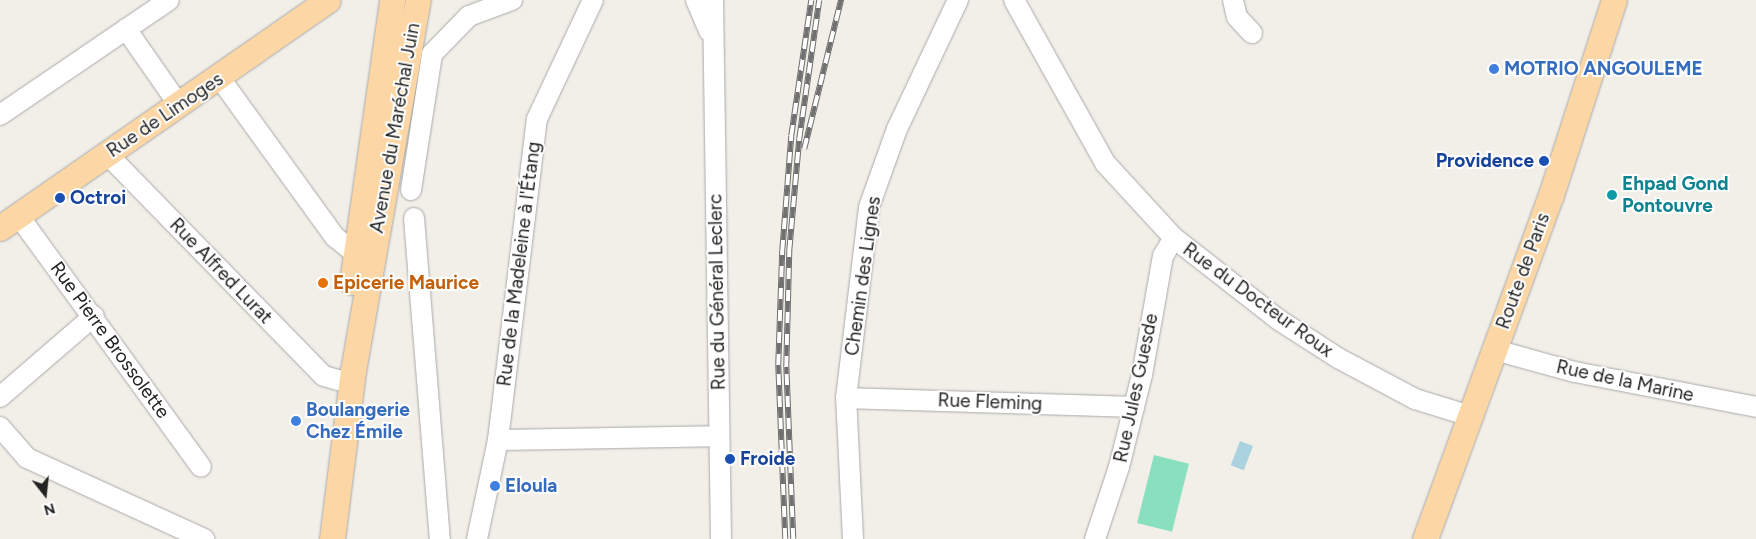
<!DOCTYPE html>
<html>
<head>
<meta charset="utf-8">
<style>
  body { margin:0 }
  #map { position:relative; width:1756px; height:539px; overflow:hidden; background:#f2efe9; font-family:Figtree,sans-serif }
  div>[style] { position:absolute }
  .pitch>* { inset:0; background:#88e0be; transform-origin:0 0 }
  .water>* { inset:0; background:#aad3df; transform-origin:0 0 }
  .roads { filter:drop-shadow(0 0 1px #a9a9a9) drop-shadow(0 0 1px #a9a9a9) }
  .minor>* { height:20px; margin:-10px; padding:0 10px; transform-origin:10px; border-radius:10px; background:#fff }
  .major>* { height:25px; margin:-12.5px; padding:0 12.5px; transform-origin:12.5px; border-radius:12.5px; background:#fcd6a4 }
  .rail>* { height:5.5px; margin-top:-2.75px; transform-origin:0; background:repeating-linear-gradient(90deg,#fff 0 11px,#707070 0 22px); box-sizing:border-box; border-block:1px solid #707070 }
  .dots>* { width:14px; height:14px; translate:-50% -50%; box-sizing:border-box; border:2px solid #fff; border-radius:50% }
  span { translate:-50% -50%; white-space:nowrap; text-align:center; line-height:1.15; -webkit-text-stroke:4px #fff; paint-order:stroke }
  .shop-label { font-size:19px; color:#366cbe; font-weight:700 }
  .left { translate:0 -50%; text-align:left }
  .street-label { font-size:19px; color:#222 }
  .transit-label { font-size:19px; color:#164399; font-weight:700 }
  .right { translate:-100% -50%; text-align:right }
  .culture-label { font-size:19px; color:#0d838f; font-weight:700 }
  .food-label { font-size:19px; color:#c56008; font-weight:700 }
  .north { position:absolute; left:20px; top:469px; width:50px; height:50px; -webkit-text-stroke:4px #fff; paint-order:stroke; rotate:164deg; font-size:14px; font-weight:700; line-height:20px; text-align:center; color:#222 }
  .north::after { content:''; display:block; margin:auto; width:18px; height:22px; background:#222; clip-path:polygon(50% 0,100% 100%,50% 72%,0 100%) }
</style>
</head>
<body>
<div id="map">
  <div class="pitch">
    <i style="left:1154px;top:455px;width:36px;height:70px;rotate:14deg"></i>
  </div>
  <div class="water">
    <i style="left:1240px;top:441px;width:14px;height:26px;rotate:21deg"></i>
  </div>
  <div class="roads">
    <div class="minor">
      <i style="left:696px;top:0;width:34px;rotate:67deg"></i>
      <i style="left:713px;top:0;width:539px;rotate:89.15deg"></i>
      <i style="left:1014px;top:0;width:187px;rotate:60.8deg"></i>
      <i style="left:1105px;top:163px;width:102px;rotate:47.4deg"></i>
      <i style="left:1174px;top:238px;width:133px;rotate:38deg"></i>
      <i style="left:1279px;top:320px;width:70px;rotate:32.8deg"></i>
      <i style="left:1338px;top:358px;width:87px;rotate:28deg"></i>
      <i style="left:1415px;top:399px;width:58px;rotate:17.2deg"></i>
      <i style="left:1233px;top:0;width:17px;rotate:77deg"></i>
      <i style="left:1237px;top:17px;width:22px;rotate:47deg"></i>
      <i style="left:126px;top:29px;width:93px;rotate:55.1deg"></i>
      <i style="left:219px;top:77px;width:198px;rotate:54.1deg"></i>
      <i style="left:335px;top:237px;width:26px;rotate:39deg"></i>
      <i style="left:0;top:115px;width:204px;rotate:-34.2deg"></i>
      <i style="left:107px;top:154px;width:310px;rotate:45.7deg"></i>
      <i style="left:324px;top:376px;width:15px;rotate:16deg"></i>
      <i style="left:411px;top:190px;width:138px;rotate:-81.2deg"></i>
      <i style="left:432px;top:54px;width:53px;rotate:-45.8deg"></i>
      <i style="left:469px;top:16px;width:46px;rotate:-20.4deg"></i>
      <i style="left:18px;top:215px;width:311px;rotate:54deg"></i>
      <i style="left:414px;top:218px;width:322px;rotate:85.4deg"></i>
      <i style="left:1495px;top:350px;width:83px;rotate:15.4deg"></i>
      <i style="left:1575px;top:372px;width:184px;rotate:10.9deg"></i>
      <i style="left:0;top:397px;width:124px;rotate:-40.8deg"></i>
      <i style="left:846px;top:398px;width:288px;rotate:1.8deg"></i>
      <i style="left:0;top:427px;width:41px;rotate:48.9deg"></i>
      <i style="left:27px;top:458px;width:195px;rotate:24.6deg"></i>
      <i style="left:498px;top:440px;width:221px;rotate:-1deg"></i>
      <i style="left:477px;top:539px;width:101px;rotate:-78deg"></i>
      <i style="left:498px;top:440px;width:323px;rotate:-83.1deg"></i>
      <i style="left:537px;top:119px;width:132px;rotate:-64.8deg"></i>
      <i style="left:853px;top:539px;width:141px;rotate:-92.8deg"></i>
      <i style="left:846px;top:398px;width:192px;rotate:-83.1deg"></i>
      <i style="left:869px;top:207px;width:83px;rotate:-70.3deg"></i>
      <i style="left:897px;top:129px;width:143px;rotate:-64.7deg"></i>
      <i style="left:1095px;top:539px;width:76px;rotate:-71.6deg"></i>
      <i style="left:1119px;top:467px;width:95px;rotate:-76deg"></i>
      <i style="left:1142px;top:375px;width:121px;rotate:-80deg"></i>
      <i style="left:1163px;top:256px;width:21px;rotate:-59deg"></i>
    </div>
    <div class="major">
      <i style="left:0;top:228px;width:399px;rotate:-34.8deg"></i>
      <i style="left:352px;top:282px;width:285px;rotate:-81.9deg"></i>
      <i style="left:332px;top:539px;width:169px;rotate:-82.9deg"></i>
      <i style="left:353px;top:371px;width:377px;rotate:-80.1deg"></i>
      <i style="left:1425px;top:539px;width:366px;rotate:-69.9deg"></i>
      <i style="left:1551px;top:195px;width:205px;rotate:-72.1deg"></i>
    </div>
  </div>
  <div class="rail">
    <i style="left:804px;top:149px;width:154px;rotate:-76.1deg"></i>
    <i style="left:785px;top:539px;width:174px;rotate:-92.3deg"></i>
    <i style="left:778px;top:365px;width:114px;rotate:-88deg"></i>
    <i style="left:782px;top:251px;width:115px;rotate:-85.5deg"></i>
    <i style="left:791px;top:136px;width:137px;rotate:-81.6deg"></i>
    <i style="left:793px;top:539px;width:172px;rotate:-92.3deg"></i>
    <i style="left:786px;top:367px;width:116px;rotate:-88.5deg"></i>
    <i style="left:789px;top:251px;width:112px;rotate:-84.9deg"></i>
    <i style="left:799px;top:139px;width:140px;rotate:-81.8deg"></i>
  </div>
  <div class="dots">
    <i style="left:1494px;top:69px;background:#3f7fe0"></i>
    <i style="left:1544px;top:161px;background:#1a4fb4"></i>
    <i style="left:1612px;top:195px;background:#0f9aa8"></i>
    <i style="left:60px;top:198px;background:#1a4fb4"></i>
    <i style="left:323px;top:283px;background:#e8710a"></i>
    <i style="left:296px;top:421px;background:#3f7fe0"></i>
    <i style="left:730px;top:459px;background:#1a4fb4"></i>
    <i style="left:495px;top:486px;background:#3f7fe0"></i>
  </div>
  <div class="shop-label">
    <span class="left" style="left:1504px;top:69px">MOTRIO ANGOULEME</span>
    <span class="left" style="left:306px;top:421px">Boulangerie<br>Chez Émile</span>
    <span class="left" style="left:505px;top:486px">Eloula</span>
  </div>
  <div class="street-label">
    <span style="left:165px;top:115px;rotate:-34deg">Rue de Limoges</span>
    <span style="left:395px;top:128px;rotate:-80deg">Avenue du Maréchal Juin</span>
    <span style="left:519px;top:264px;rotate:-83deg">Rue de la Madeleine à l'Étang</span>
    <span style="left:221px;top:271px;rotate:46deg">Rue Alfred Lurat</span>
    <span style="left:1523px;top:271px;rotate:-70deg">Route de Paris</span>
    <span style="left:863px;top:276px;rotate:-82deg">Chemin des Lignes</span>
    <span style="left:717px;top:292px;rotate:-91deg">Rue du Général Leclerc</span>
    <span style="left:1258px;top:300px;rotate:36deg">Rue du Docteur Roux</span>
    <span style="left:110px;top:340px;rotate:54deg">Rue Pierre Brossolette</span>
    <span style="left:1625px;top:381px;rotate:12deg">Rue de la Marine</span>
    <span style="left:1136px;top:388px;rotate:-78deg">Rue Jules Guesde</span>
    <span style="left:990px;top:402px;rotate:2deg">Rue Fleming</span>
  </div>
  <div class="transit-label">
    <span class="right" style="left:1534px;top:161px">Providence</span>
    <span class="left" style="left:70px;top:198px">Octroi</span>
    <span class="left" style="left:740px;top:459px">Froide</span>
  </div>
  <div class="culture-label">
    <span class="left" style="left:1622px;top:195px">Ehpad Gond<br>Pontouvre</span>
  </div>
  <div class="food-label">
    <span class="left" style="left:333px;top:283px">Epicerie Maurice</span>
  </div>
  <div class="north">N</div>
</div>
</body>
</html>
